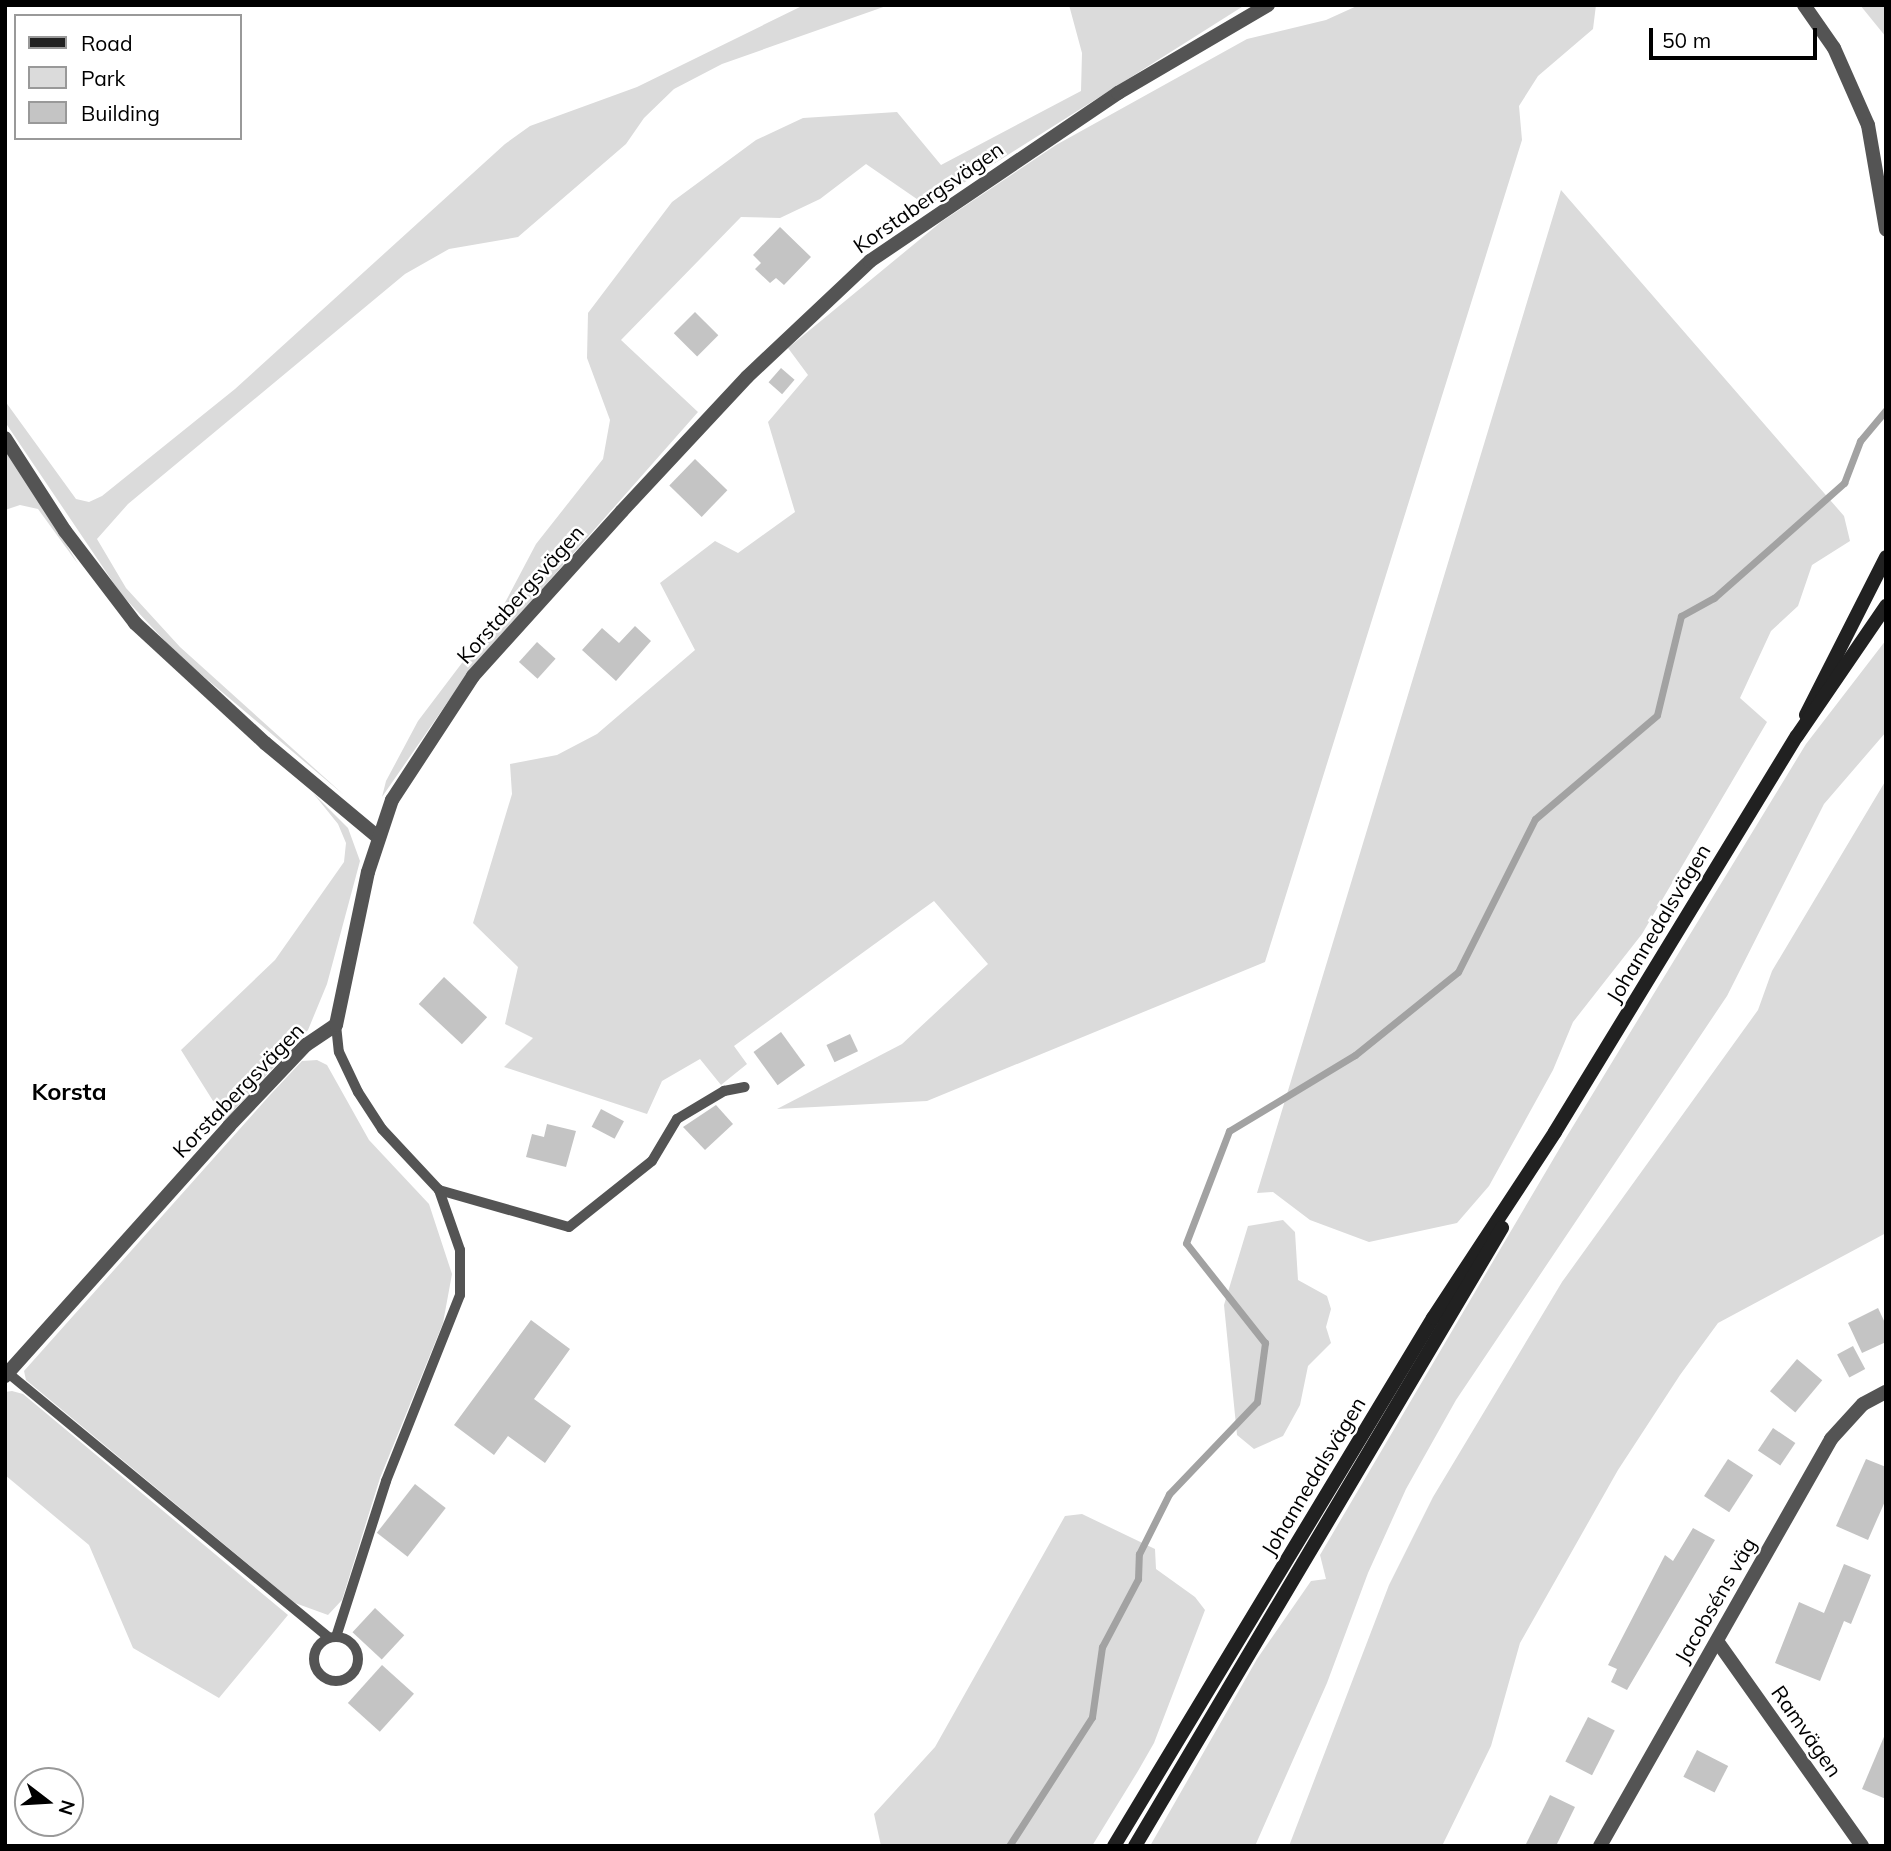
<!DOCTYPE html>
<html>
<head>
<meta charset="utf-8">
<style>
  body { margin:0 }
  #map { position:relative; width:1891px; height:1851px; overflow:hidden; background:#fff; font-family:Mulish,sans-serif }
  div>[style] { position:absolute }
  .green>* { inset:0; background:#dbdbdb }
  .stream>* { height:7px; margin:-3.5px; padding:0 3.5px; transform-origin:3.5px; border-radius:3.5px; background:#a2a2a2 }
  .building>* { inset:0; background:#c4c4c4; transform-origin:0 0 }
  .service>* { height:10px; margin:-5px; padding:0 5px; transform-origin:5px; border-radius:5px; background:#545454 }
  .service>.ring { margin:-5px; padding:0; box-sizing:content-box; background:none; border:10px solid #545454; border-radius:50% }
  .minor>* { height:14px; margin:-7px; padding:0 7px; transform-origin:7px; border-radius:7px; background:#545454 }
  .tertiary>* { height:14px; margin:-7px; padding:0 7px; transform-origin:7px; border-radius:7px; background:#545454 }
  .secondary>* { height:14px; margin:-7px; padding:0 7px; transform-origin:7px; border-radius:7px; background:#212121 }
  span { translate:-50% -50%; white-space:nowrap; text-align:center; line-height:1.15; -webkit-text-stroke:5px #fff; paint-order:stroke }
  .street-label { font-size:21px; color:#000 }
  .quarter-label { font-size:24px; color:#000; font-weight:700 }
  .frame { position:absolute; inset:0; border:7px solid #000; pointer-events:none }
  .legend { position:absolute; left:14px; top:14px; width:228px; height:126px; box-sizing:border-box; background:#fff; border:2px solid #999; margin:0; padding:9px 12px; list-style:none; font-size:21px; color:#000 }
  .legend li { display:flex; align-items:center; gap:14px; height:35px }
  .legend b { width:35px; border:2px solid #999 }
  .north { position:absolute; left:14px; top:1767px; width:70px; height:70px; box-sizing:border-box; background:#fff; border:2px solid #999; border-radius:50%; rotate:107deg; font-size:19px; font-weight:700; line-height:28px; text-align:center; color:#000 }
  .north::after { content:''; display:block; margin:auto; width:24px; height:32px; background:#000; clip-path:polygon(50% 0,100% 100%,50% 72%,0 100%) }
  .scale { position:absolute; left:1649px; top:28px; width:168px; height:32px; box-sizing:border-box; border:4px solid #000; border-top:0; padding-left:9px; font-size:21px; line-height:24px; white-space:nowrap; color:#000; -webkit-text-stroke:5px #fff; paint-order:stroke }
</style>
</head>
<body>
<div id="map">
  <div class="green">
    <i style="clip-path:polygon(804px 5px,889px 5px,722px 64px,674px 89px,644px 118px,626px 144px,518px 237px,449px 249px,405px 274px,128px 504px,97px 539px,126px 588px,180px 647px,344px 795px,177px 654px,121px 594px,5px 422px,5px 401px,76px 499px,89px 502px,102px 496px,235px 389px,505px 144px,530px 126px,637px 87px)"></i>
    <i style="clip-path:polygon(1069px 5px,1245px 5px,927px 206px,866px 164px,820px 199px,780px 218px,741px 217px,621px 340px,698px 412px,467px 674px,382px 797px,386px 781px,418px 721px,499px 614px,536px 544px,603px 459px,610px 420px,587px 358px,588px 313px,672px 202px,756px 140px,803px 118px,897px 112px,941px 165px,1081px 91px,1082px 53px)"></i>
    <i style="clip-path:polygon(1359px 5px,1596px 5px,1593px 29px,1538px 76px,1519px 106px,1522px 140px,1265px 962px,927px 1101px,777px 1109px,902px 1044px,988px 964px,934px 901px,734px 1046px,747px 1064px,721px 1085px,700px 1059px,662px 1081px,647px 1114px,504px 1067px,533px 1038px,505px 1024px,518px 967px,473px 923px,512px 794px,510px 764px,557px 755px,597px 734px,695px 650px,660px 583px,715px 541px,738px 553px,795px 512px,768px 422px,808px 375px,788px 348px,941px 222px,1056px 145px,1247px 39px,1326px 20px)"></i>
    <i style="clip-path:polygon(1860px 5px,1886px 5px,1886px 37px)"></i>
    <i style="clip-path:polygon(1561px 190px,1844px 516px,1850px 541px,1812px 565px,1798px 606px,1771px 631px,1740px 698px,1767px 722px,1642px 934px,1573px 1022px,1553px 1070px,1489px 1186px,1457px 1223px,1369px 1242px,1310px 1220px,1273px 1192px,1257px 1193px)"></i>
    <i style="clip-path:polygon(5px 448px,34px 490px,78px 564px,38px 509px,20px 505px,5px 510px)"></i>
    <i style="clip-path:polygon(1886px 640px,1886px 732px,1824px 804px,1727px 996px,1456px 1400px,1406px 1489px,1368px 1573px,1327px 1683px,1255px 1846px,1150px 1846px,1257px 1659px,1311px 1581px,1326px 1579px,1320px 1555px,1564px 1141px,1806px 744px)"></i>
    <i style="clip-path:polygon(1886px 780px,1886px 1233px,1718px 1323px,1680px 1375px,1618px 1470px,1520px 1643px,1491px 1746px,1442px 1846px,1289px 1846px,1389px 1585px,1433px 1497px,1562px 1282px,1758px 1010px,1772px 971px)"></i>
    <i style="clip-path:polygon(313px 793px,348px 828px,360px 861px,327px 984px,308px 1030px,225px 1120px,181px 1050px,275px 960px,344px 862px,346px 843px,338px 824px)"></i>
    <i style="clip-path:polygon(317px 1060px,327px 1065px,369px 1140px,429px 1204px,452px 1274px,443px 1323px,380px 1478px,342px 1600px,328px 1615px,295px 1603px,26px 1380px,24px 1371px,270px 1095px,302px 1061px)"></i>
    <i style="clip-path:polygon(1283px 1220px,1295px 1232px,1298px 1280px,1327px 1296px,1331px 1309px,1326px 1327px,1331px 1343px,1308px 1366px,1300px 1405px,1283px 1436px,1254px 1449px,1237px 1435px,1224px 1305px,1248px 1226px)"></i>
    <i style="clip-path:polygon(12px 1391px,23px 1394px,288px 1615px,219px 1698px,133px 1648px,89px 1545px,5px 1475px,5px 1392px)"></i>
    <i style="clip-path:polygon(1082px 1514px,1155px 1549px,1156px 1569px,1195px 1597px,1205px 1610px,1154px 1743px,1138px 1771px,1092px 1846px,881px 1846px,874px 1814px,935px 1747px,1065px 1516px)"></i>
  </div>
  <div class="stream">
    <i style="left:1009px;top:1846px;width:153px;rotate:-57.2deg"></i>
    <i style="left:1092px;top:1717px;width:71px;rotate:-81.9deg"></i>
    <i style="left:1102px;top:1647px;width:77px;rotate:-62.1deg"></i>
    <i style="left:1138px;top:1579px;width:25px;rotate:-88deg"></i>
    <i style="left:1139px;top:1554px;width:67px;rotate:-63.4deg"></i>
    <i style="left:1169px;top:1494px;width:127px;rotate:-46.3deg"></i>
    <i style="left:1257px;top:1402px;width:60px;rotate:-82.3deg"></i>
    <i style="left:1265px;top:1343px;width:127px;rotate:-128.3deg"></i>
    <i style="left:1186px;top:1243px;width:120px;rotate:-69deg"></i>
    <i style="left:1229px;top:1131px;width:147px;rotate:-31.1deg"></i>
    <i style="left:1355px;top:1055px;width:132px;rotate:-38.9deg"></i>
    <i style="left:1458px;top:972px;width:171px;rotate:-63.3deg"></i>
    <i style="left:1535px;top:819px;width:160px;rotate:-40.4deg"></i>
    <i style="left:1657px;top:715px;width:102px;rotate:-76.4deg"></i>
    <i style="left:1681px;top:616px;width:38px;rotate:-29deg"></i>
    <i style="left:1714px;top:598px;width:174px;rotate:-41.5deg"></i>
    <i style="left:1844px;top:483px;width:45px;rotate:-69.1deg"></i>
    <i style="left:1860px;top:441px;width:40px;rotate:-50deg"></i>
  </div>
  <div class="building">
    <i style="clip-path:polygon(780px 227px,811px 257px,784px 285px,776px 278px,770px 283px,755px 269px,761px 263px,753px 255px)"></i>
    <i style="left:695px;top:312px;width:33px;height:30px;rotate:45deg"></i>
    <i style="left:781px;top:368px;width:18px;height:19px;rotate:41deg"></i>
    <i style="left:695px;top:459px;width:45px;height:37px;rotate:44deg"></i>
    <i style="clip-path:polygon(635px 626px,651px 641px,616px 681px,582px 650px,602px 628px,619px 643px)"></i>
    <i style="left:537px;top:642px;width:25px;height:27px;rotate:42deg"></i>
    <i style="left:444px;top:977px;width:59px;height:37px;rotate:43deg"></i>
    <i style="left:781px;top:1032px;width:41px;height:34px;rotate:54deg"></i>
    <i style="left:850px;top:1034px;width:19px;height:26px;rotate:65deg"></i>
    <i style="clip-path:polygon(716px 1105px,733px 1124px,705px 1150px,683px 1127px)"></i>
    <i style="left:601px;top:1109px;width:26px;height:20px;rotate:28deg"></i>
    <i style="clip-path:polygon(547px 1124px,576px 1131px,566px 1167px,526px 1157px,532px 1134px,544px 1137px)"></i>
    <i style="clip-path:polygon(1878px 1308px,1886px 1325px,1886px 1342px,1862px 1353px,1848px 1323px)"></i>
    <i style="clip-path:polygon(531px 1320px,570px 1349px,534px 1399px,571px 1426px,545px 1463px,508px 1436px,494px 1455px,454px 1425px)"></i>
    <i style="left:1853px;top:1346px;width:26px;height:18px;rotate:62deg"></i>
    <i style="left:1797px;top:1359px;width:33px;height:42px;rotate:40deg"></i>
    <i style="left:1773px;top:1428px;width:27px;height:27px;rotate:34deg"></i>
    <i style="left:1728px;top:1459px;width:30px;height:44px;rotate:33deg"></i>
    <i style="clip-path:polygon(1866px 1459px,1886px 1467px,1886px 1499px,1868px 1540px,1836px 1526px)"></i>
    <i style="left:415px;top:1484px;width:39px;height:62px;rotate:38deg"></i>
    <i style="clip-path:polygon(1693px 1528px,1715px 1540px,1627px 1690px,1611px 1682px,1617px 1669px,1608px 1665px,1665px 1555px,1673px 1561px)"></i>
    <i style="clip-path:polygon(1844px 1564px,1871px 1575px,1851px 1624px,1844px 1621px,1820px 1681px,1775px 1663px,1799px 1602px,1824px 1613px)"></i>
    <i style="left:375px;top:1608px;width:40px;height:33px;rotate:43deg"></i>
    <i style="left:382px;top:1665px;width:43px;height:51px;rotate:42deg"></i>
    <i style="left:1588px;top:1717px;width:30px;height:50px;rotate:27deg"></i>
    <i style="clip-path:polygon(1886px 1732px,1886px 1799px,1862px 1789px)"></i>
    <i style="left:1697px;top:1750px;width:35px;height:30px;rotate:27deg"></i>
    <i style="clip-path:polygon(1550px 1795px,1575px 1807px,1556px 1846px,1525px 1846px)"></i>
  </div>
  <div class="service">
    <i style="left:336px;top:1025px;width:27px;rotate:84deg"></i>
    <i style="left:339px;top:1052px;width:44px;rotate:64.6deg"></i>
    <i style="left:358px;top:1092px;width:44px;rotate:57deg"></i>
    <i style="left:382px;top:1129px;width:83px;rotate:46.9deg"></i>
    <i style="left:439px;top:1190px;width:135px;rotate:15.9deg"></i>
    <i style="left:569px;top:1227px;width:106px;rotate:-38.5deg"></i>
    <i style="left:652px;top:1161px;width:49px;rotate:-59.2deg"></i>
    <i style="left:677px;top:1119px;width:55px;rotate:-30.8deg"></i>
    <i style="left:724px;top:1091px;width:21px;rotate:-11deg"></i>
    <i style="left:8px;top:1373px;width:416px;rotate:39.5deg"></i>
    <i style="left:336px;top:1637px;width:164px;rotate:-72.2deg"></i>
    <i style="left:386px;top:1481px;width:200px;rotate:-68.3deg"></i>
    <i style="left:460px;top:1295px;width:45px;rotate:-90deg"></i>
    <i style="left:460px;top:1250px;width:64px;rotate:-109.3deg"></i>
    <i class="ring" style="left:314px;top:1637px;width:34px;height:34px"></i>
  </div>
  <div class="minor">
    <i style="left:5px;top:438px;width:111px;rotate:57.2deg"></i>
    <i style="left:65px;top:531px;width:116px;rotate:52.7deg"></i>
    <i style="left:135px;top:623px;width:177px;rotate:42.7deg"></i>
    <i style="left:265px;top:743px;width:147px;rotate:39.8deg"></i>
    <i style="left:5px;top:1376px;width:336px;rotate:-48.1deg"></i>
    <i style="left:229px;top:1126px;width:112px;rotate:-46.5deg"></i>
    <i style="left:306px;top:1045px;width:36px;rotate:-34deg"></i>
    <i style="left:336px;top:1025px;width:156px;rotate:-78.2deg"></i>
    <i style="left:368px;top:872px;width:76px;rotate:-71.6deg"></i>
    <i style="left:392px;top:800px;width:148px;rotate:-56.8deg"></i>
    <i style="left:473px;top:676px;width:222px;rotate:-47.9deg"></i>
    <i style="left:622px;top:511px;width:183px;rotate:-47deg"></i>
    <i style="left:747px;top:377px;width:169px;rotate:-43.3deg"></i>
    <i style="left:870px;top:261px;width:300px;rotate:-34.1deg"></i>
    <i style="left:1118px;top:93px;width:174px;rotate:-30.4deg"></i>
    <i style="left:1717px;top:1641px;width:251px;rotate:54.7deg"></i>
    <i style="left:1600px;top:1846px;width:468px;rotate:-60.4deg"></i>
    <i style="left:1831px;top:1439px;width:47px;rotate:-47.6deg"></i>
    <i style="left:1863px;top:1404px;width:26px;rotate:-28deg"></i>
  </div>
  <div class="tertiary">
    <i style="left:1804px;top:5px;width:52px;rotate:55.1deg"></i>
    <i style="left:1834px;top:48px;width:84px;rotate:66.2deg"></i>
    <i style="left:1868px;top:125px;width:106px;rotate:80.2deg"></i>
  </div>
  <div class="secondary">
    <i style="left:1806px;top:715px;width:177px;rotate:-63.1deg"></i>
    <i style="left:1114px;top:1846px;width:617px;rotate:-58.86deg"></i>
    <i style="left:1433px;top:1318px;width:222px;rotate:-56.7deg"></i>
    <i style="left:1555px;top:1132px;width:464px;rotate:-58.6deg"></i>
    <i style="left:1797px;top:736px;width:158px;rotate:-55.6deg"></i>
    <i style="left:1135px;top:1846px;width:719px;rotate:-59.3deg"></i>
  </div>
  <div class="street-label">
    <span style="left:928px;top:197px;rotate:-35deg">Korstabergsvägen</span>
    <span style="left:520px;top:594px;rotate:-48deg">Korstabergsvägen</span>
    <span style="left:1658px;top:923px;rotate:-59deg">Johannedalsvägen</span>
    <span style="left:238px;top:1090px;rotate:-46deg">Korstabergsvägen</span>
    <span style="left:1313px;top:1476px;rotate:-59deg">Johannedalsvägen</span>
    <span style="left:1715px;top:1600px;rotate:-60deg">Jacobséns väg</span>
    <span style="left:1807px;top:1731px;rotate:55deg">Ramvägen</span>
  </div>
  <div class="quarter-label">
    <span style="left:69px;top:1092px">Korsta</span>
  </div>
  <div class="frame"></div>
  <ul class="legend">
  <li><b style="height:9px;background:#212121"></b>Road</li>
  <li><b style="height:19px;background:#dbdbdb"></b>Park</li>
  <li><b style="height:19px;background:#c4c4c4"></b>Building</li>
  </ul>
  <div class="north">N</div>
  <div class="scale">50 m</div>
</div>
</body>
</html>
